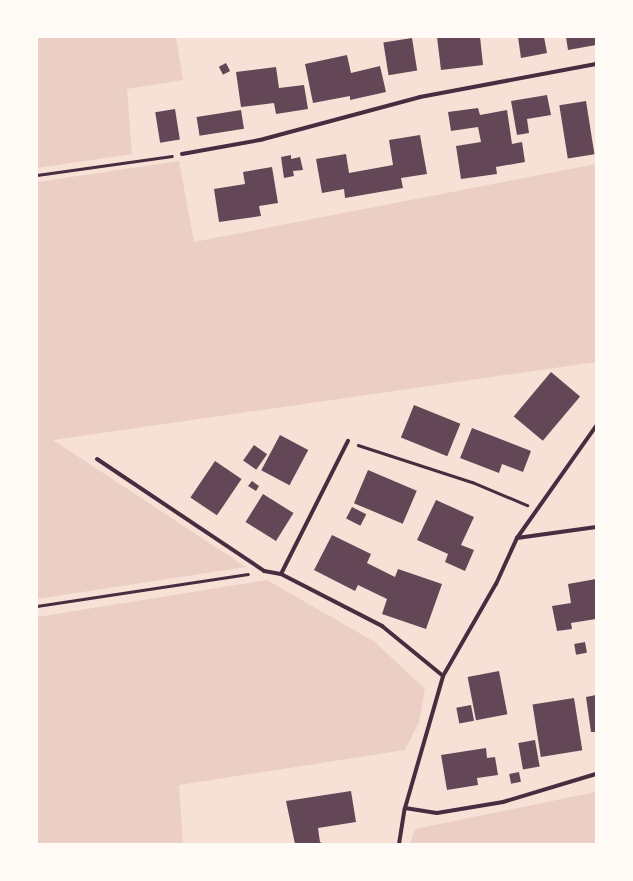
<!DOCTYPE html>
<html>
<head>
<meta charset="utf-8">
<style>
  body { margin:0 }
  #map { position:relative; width:633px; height:881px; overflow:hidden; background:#f7e1d7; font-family:"DM Sans",sans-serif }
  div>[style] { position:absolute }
  .green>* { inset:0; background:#ebcfc5 }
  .building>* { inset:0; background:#644757; transform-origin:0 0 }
  .path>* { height:2.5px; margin:-1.25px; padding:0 1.25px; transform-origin:1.25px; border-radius:1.25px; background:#4a2c40 }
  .minor>* { height:4px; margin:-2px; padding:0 2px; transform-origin:2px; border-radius:2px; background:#4a2c40 }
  span { translate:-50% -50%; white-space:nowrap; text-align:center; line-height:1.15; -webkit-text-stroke:3.5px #fffaf5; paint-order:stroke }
  .frame { position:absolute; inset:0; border:38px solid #fffaf5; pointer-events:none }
</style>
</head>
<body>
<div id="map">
  <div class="green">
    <i style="clip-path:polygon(37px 37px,176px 37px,183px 80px,127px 89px,132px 154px,37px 168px)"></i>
    <i style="clip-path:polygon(179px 161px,194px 242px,596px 164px,596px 362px,53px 440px,246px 567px,37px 599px,37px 182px)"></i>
    <i style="clip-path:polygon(267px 580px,375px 642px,425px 689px,419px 722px,405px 750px,179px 785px,183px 844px,37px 844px,37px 617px)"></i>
    <i style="clip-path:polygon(596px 792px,596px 844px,410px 844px,415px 829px)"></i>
  </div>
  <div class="building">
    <i style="clip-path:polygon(437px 37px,480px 37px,483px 65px,441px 70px)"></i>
    <i style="clip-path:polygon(518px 37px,544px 37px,547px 53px,521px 58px)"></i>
    <i style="clip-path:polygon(566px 37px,596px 37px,596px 45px,568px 50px)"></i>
    <i style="left:412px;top:38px;width:33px;height:29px;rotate:81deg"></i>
    <i style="clip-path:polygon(347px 55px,351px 73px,380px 66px,386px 92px,350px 100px,350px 96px,313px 103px,305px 64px)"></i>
    <i style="left:226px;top:63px;width:9px;height:8px;rotate:63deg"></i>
    <i style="clip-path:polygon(276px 67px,279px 88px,304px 85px,308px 109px,276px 114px,274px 103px,241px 107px,236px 72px)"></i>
    <i style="clip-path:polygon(547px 95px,551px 115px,527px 119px,529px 133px,517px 135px,511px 101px)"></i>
    <i style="left:586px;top:101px;width:54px;height:27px;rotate:81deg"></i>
    <i style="clip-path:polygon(478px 108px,480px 115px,507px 110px,512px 144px,522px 142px,525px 162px,496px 167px,497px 174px,461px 179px,456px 146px,481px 142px,478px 127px,451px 131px,448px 112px)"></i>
    <i style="left:175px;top:109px;width:31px;height:20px;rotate:81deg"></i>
    <i style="left:241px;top:110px;width:19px;height:45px;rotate:81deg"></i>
    <i style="clip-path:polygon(420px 135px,427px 174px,401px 178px,403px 188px,345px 198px,344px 189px,322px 193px,316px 159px,346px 154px,349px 173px,393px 165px,389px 140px)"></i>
    <i style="clip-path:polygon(291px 155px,291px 159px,300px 157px,303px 170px,293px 171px,294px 176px,284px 178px,281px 157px)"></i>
    <i style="clip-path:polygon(272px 167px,278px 203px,259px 206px,261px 216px,219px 222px,214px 189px,245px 184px,243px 172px)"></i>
    <i style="left:551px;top:372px;width:38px;height:58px;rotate:40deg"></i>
    <i style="left:414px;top:405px;width:50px;height:35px;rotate:22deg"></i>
    <i style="clip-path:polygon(472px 428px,531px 451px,523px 472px,502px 464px,499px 473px,460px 458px)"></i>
    <i style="left:280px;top:435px;width:32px;height:40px;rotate:28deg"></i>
    <i style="left:254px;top:445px;width:16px;height:19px;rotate:35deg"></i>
    <i style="left:215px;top:461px;width:32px;height:44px;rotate:34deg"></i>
    <i style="left:368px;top:470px;width:53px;height:36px;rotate:23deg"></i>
    <i style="clip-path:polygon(252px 481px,259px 486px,256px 491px,248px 486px)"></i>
    <i style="left:263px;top:494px;width:36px;height:33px;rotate:32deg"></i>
    <i style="clip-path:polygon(436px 500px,474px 517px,461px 545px,474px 550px,465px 571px,445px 562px,448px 554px,417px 540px)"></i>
    <i style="left:352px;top:507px;width:16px;height:13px;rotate:27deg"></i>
    <i style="clip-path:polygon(332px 535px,371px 554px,367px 563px,395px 577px,398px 569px,442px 584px,426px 629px,382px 614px,387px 599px,358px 585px,355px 591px,314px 570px)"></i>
    <i style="clip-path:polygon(596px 579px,596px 619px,571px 623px,572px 629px,557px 631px,552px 606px,571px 603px,568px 584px)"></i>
    <i style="left:585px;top:642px;width:11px;height:11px;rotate:80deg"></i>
    <i style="left:499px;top:671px;width:44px;height:32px;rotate:79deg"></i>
    <i style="clip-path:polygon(596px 695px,596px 732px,591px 732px,586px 697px)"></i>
    <i style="left:574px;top:698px;width:53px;height:42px;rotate:81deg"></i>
    <i style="left:471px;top:705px;width:16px;height:15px;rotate:79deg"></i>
    <i style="left:535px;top:740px;width:27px;height:17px;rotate:80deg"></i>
    <i style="clip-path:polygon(486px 748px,487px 758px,495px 757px,498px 775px,477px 778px,478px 785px,447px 790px,441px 755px)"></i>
    <i style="left:519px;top:772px;width:10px;height:10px;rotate:79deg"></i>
    <i style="clip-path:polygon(351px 791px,356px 822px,318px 828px,320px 842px,324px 844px,295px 844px,286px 801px)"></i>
  </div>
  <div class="path">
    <i style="left:37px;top:175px;width:136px;rotate:-8deg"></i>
    <i style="left:358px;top:445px;width:120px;rotate:18deg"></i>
    <i style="left:472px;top:482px;width:60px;rotate:22.7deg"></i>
    <i style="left:37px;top:606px;width:213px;rotate:-8.6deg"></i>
  </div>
  <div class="minor">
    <i style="left:182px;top:154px;width:79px;rotate:-10.2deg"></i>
    <i style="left:260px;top:140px;width:166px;rotate:-15deg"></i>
    <i style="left:420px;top:97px;width:179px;rotate:-10.6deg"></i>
    <i style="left:97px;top:459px;width:201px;rotate:33.8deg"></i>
    <i style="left:264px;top:571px;width:17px;rotate:10deg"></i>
    <i style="left:281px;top:574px;width:114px;rotate:27.2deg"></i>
    <i style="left:382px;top:626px;width:79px;rotate:39.3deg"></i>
    <i style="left:517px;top:538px;width:80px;rotate:-7.9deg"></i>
    <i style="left:281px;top:574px;width:149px;rotate:-63.3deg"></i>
    <i style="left:405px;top:808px;width:32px;rotate:9deg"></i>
    <i style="left:437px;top:813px;width:67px;rotate:-9.5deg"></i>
    <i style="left:503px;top:802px;width:97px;rotate:-16.8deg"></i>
    <i style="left:399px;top:844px;width:36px;rotate:-81deg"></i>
    <i style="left:405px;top:808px;width:137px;rotate:-73.9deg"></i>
    <i style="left:443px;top:676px;width:106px;rotate:-60.1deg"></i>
    <i style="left:496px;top:584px;width:51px;rotate:-65.5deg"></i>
    <i style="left:517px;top:538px;width:137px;rotate:-54.8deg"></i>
  </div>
  <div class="frame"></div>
</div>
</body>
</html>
